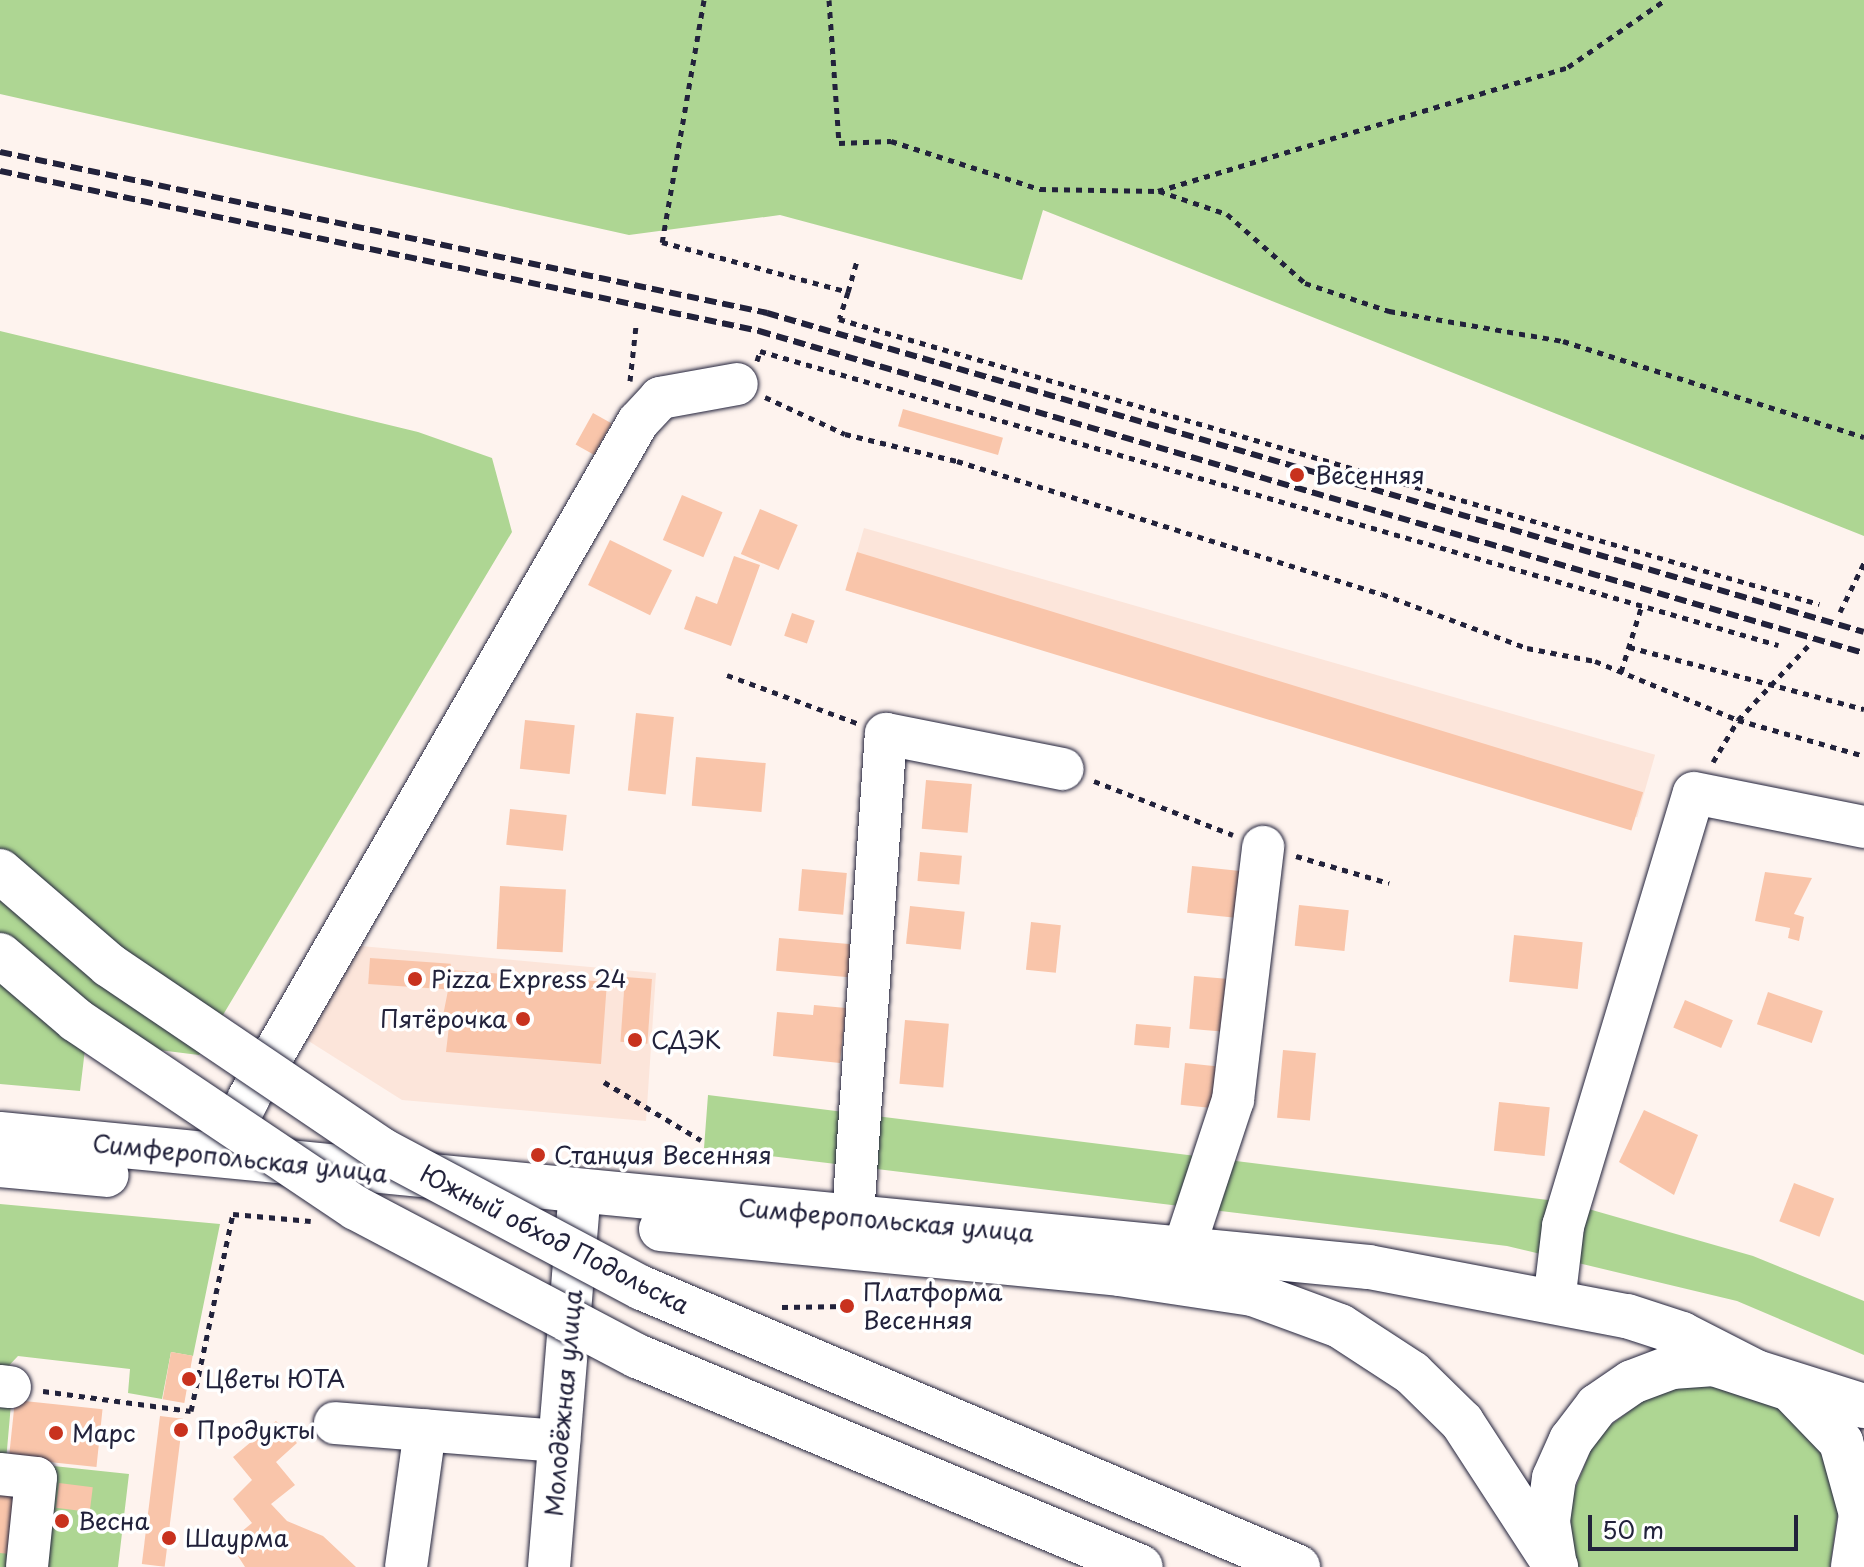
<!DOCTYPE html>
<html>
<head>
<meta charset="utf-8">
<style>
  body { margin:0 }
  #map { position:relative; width:1864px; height:1567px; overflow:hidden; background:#fef3ee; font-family:"Playpen Sans",sans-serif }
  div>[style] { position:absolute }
  .built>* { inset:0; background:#fce5da; transform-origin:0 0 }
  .green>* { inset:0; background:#aed693 }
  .building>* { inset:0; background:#f9c5aa; transform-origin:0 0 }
  .path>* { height:5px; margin-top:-2.5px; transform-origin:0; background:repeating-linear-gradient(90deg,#22223b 0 6px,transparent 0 12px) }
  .roads { filter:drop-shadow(0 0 2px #22223b) drop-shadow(0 0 2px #22223b) }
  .minor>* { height:42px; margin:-21px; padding:0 21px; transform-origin:21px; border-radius:21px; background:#fff }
  .major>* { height:44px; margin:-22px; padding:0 22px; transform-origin:22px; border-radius:22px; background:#fff }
  .rail>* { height:6px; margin-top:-3px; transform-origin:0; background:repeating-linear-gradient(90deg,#22223b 0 12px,transparent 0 18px) }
  .bridges { filter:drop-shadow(0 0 2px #22223b) drop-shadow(0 0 2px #22223b) }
  .major-bridge>* { height:44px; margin:-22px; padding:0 22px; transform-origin:22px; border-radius:22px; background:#fff }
  .dots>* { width:22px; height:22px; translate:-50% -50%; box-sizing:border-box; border:4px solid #fff; border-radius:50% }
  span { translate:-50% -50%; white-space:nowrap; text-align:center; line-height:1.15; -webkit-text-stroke:7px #fff; paint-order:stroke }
  .poi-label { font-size:24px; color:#22223b }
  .left { translate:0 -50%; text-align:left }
  .right { translate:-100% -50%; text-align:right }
  .street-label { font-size:24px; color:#22223b }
  .scale { position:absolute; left:1588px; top:1515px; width:210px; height:36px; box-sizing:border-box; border:4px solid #22223b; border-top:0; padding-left:10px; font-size:24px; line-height:28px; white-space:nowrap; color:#22223b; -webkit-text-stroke:6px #fff; paint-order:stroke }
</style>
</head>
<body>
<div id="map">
  <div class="built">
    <i style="left:864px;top:528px;width:823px;height:65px;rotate:16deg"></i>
    <i style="clip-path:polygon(361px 946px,656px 973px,646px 1121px,402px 1100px,307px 1040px)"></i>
  </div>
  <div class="green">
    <i style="clip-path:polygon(0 0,1864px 0,1864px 536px,1043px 210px,1022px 280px,780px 215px,629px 235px,0 94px)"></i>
    <i style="clip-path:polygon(0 331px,418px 432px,492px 458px,512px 532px,199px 1055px,86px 1041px,80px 1091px,0 1084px)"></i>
    <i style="clip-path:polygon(708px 1095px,1564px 1202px,1753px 1256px,1864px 1301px,1864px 1355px,1737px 1301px,1507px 1246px,704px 1148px)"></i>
    <i style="clip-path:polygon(0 1204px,220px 1224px,193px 1356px,171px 1352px,162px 1399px,128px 1393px,130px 1369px,18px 1356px,0 1375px)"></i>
    <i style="clip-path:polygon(1703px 1384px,1775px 1404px,1806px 1430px,1827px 1462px,1839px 1506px,1830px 1567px,1577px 1567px,1568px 1506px,1597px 1435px,1654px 1393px)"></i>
    <i style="clip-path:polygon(0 1403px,11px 1404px,6px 1461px,129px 1474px,118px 1567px,0 1567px)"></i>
  </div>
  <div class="building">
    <i style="left:903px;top:409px;width:104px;height:18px;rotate:16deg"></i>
    <i style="left:593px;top:413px;width:21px;height:36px;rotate:29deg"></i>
    <i style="left:682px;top:495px;width:44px;height:49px;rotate:23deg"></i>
    <i style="left:760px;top:509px;width:41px;height:49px;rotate:23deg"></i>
    <i style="left:610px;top:540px;width:69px;height:50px;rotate:26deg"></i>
    <i style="left:857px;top:552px;width:822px;height:40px;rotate:17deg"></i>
    <i style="clip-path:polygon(734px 556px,760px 565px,731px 646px,684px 629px,696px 596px,717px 604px)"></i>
    <i style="left:792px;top:613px;width:24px;height:24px;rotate:19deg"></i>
    <i style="left:636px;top:713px;width:38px;height:78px;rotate:6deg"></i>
    <i style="left:525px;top:720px;width:50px;height:49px;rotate:6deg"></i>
    <i style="left:696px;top:757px;width:70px;height:49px;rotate:5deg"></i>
    <i style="left:926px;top:780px;width:46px;height:49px;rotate:5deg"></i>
    <i style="left:510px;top:809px;width:57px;height:36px;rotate:6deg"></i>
    <i style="left:920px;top:852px;width:42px;height:29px;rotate:5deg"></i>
    <i style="left:1192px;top:866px;width:51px;height:47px;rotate:6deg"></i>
    <i style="left:802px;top:869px;width:45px;height:42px;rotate:5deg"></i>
    <i style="clip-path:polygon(1765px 872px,1812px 878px,1794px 914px,1804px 917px,1799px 941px,1788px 938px,1790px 928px,1755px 921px)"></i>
    <i style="left:500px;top:886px;width:66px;height:63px;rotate:3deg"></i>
    <i style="left:1299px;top:905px;width:50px;height:41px;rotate:6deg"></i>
    <i style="left:910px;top:906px;width:55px;height:38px;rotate:6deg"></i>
    <i style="left:1031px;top:922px;width:30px;height:48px;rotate:6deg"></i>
    <i style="left:1514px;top:935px;width:69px;height:47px;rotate:6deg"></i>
    <i style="left:779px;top:938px;width:73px;height:33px;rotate:5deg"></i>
    <i style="left:370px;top:958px;width:81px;height:26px;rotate:4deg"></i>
    <i style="clip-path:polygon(452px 970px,607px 982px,601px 1064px,446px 1052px,449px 1026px,441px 1026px)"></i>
    <i style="left:1194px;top:976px;width:32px;height:53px;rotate:5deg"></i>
    <i style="left:625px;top:977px;width:27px;height:65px;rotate:4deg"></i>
    <i style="left:1768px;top:992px;width:58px;height:34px;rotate:19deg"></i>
    <i style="left:1685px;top:1000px;width:52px;height:30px;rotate:23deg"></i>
    <i style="clip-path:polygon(814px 1005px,846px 1008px,840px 1063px,773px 1056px,777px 1012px,813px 1015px)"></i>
    <i style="left:905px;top:1020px;width:44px;height:64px;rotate:5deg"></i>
    <i style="left:1136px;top:1024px;width:35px;height:21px;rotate:5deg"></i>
    <i style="left:1283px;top:1050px;width:33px;height:68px;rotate:5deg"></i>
    <i style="left:1185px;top:1063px;width:31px;height:42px;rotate:6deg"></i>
    <i style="left:1499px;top:1102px;width:51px;height:49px;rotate:6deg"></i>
    <i style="clip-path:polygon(1644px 1110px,1698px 1135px,1674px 1195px,1619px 1162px)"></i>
    <i style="left:1794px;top:1183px;width:43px;height:41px;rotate:21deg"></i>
    <i style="left:171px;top:1352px;width:22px;height:48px;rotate:10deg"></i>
    <i style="left:15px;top:1400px;width:88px;height:58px;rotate:6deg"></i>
    <i style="left:160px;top:1416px;width:23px;height:149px;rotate:7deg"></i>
    <i style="clip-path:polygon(276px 1421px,297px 1443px,276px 1462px,295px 1485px,271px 1504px,287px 1521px,323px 1536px,356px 1567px,245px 1567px,229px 1542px,252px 1523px,233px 1499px,252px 1480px,233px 1457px)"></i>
    <i style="left:59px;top:1483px;width:34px;height:25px;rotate:7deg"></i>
    <i style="clip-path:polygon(0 1491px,25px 1494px,19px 1555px,0 1553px)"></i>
  </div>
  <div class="path">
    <i style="left:704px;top:0;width:246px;rotate:99.8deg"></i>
    <i style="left:662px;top:242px;width:193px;rotate:15deg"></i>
    <i style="left:848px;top:292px;width:28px;rotate:108deg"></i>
    <i style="left:839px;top:319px;width:1021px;rotate:16.22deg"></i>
    <i style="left:829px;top:0;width:143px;rotate:86deg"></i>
    <i style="left:839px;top:143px;width:52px;rotate:-2.2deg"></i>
    <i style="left:891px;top:141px;width:157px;rotate:17.9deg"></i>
    <i style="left:1040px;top:189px;width:118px;rotate:1deg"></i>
    <i style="left:1158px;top:191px;width:428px;rotate:-16.8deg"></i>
    <i style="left:1568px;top:67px;width:118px;rotate:-34.6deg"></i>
    <i style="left:1159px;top:191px;width:72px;rotate:18.7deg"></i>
    <i style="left:1227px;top:214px;width:104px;rotate:41.5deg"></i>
    <i style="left:1305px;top:283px;width:89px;rotate:18.4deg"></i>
    <i style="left:1389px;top:311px;width:177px;rotate:9.8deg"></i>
    <i style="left:1563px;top:341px;width:316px;rotate:17.7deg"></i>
    <i style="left:848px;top:292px;width:35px;rotate:-74deg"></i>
    <i style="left:757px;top:361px;width:10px;rotate:-73deg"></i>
    <i style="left:760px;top:351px;width:1060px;rotate:16.11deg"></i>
    <i style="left:630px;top:381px;width:55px;rotate:-83.8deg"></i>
    <i style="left:765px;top:397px;width:88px;rotate:24.8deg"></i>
    <i style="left:845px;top:434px;width:115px;rotate:13.6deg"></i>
    <i style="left:957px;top:461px;width:445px;rotate:17.4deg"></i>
    <i style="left:1382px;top:594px;width:155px;rotate:20.4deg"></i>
    <i style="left:1527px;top:648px;width:69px;rotate:10.8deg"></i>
    <i style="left:1595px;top:661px;width:155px;rotate:22.4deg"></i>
    <i style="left:1738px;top:720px;width:131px;rotate:15.9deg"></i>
    <i style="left:1840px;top:612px;width:55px;rotate:-63.9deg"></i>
    <i style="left:1629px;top:647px;width:243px;rotate:14.8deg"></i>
    <i style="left:1621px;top:672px;width:70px;rotate:-72.6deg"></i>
    <i style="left:727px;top:675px;width:139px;rotate:20.3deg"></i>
    <i style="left:1713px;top:762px;width:49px;rotate:-59.2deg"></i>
    <i style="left:1738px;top:720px;width:102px;rotate:-46.6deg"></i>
    <i style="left:1094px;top:781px;width:149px;rotate:21.2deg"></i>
    <i style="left:1296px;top:856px;width:97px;rotate:16.2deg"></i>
    <i style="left:604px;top:1082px;width:113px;rotate:30.9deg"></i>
    <i style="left:782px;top:1307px;width:65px;rotate:-0.9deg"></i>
    <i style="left:43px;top:1391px;width:149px;rotate:7.7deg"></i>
    <i style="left:191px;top:1411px;width:201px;rotate:-78deg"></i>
    <i style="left:233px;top:1214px;width:78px;rotate:5.1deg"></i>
  </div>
  <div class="roads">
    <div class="minor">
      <i style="left:231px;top:1156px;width:27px;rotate:-86deg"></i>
      <i style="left:233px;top:1129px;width:36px;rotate:-63deg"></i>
      <i style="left:249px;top:1097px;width:779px;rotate:-60.05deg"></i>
      <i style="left:638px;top:422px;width:33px;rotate:-47deg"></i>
      <i style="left:660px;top:398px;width:78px;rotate:-10.3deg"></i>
      <i style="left:853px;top:1216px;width:483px;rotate:-86.1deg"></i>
      <i style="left:886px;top:734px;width:180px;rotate:11.2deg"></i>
      <i style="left:1184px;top:1248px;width:156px;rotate:-71.7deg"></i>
      <i style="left:1233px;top:1100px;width:255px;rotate:-83.2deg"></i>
      <i style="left:1554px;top:1302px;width:77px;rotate:-83.2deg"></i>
      <i style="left:1563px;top:1226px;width:452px;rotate:-73.2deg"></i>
      <i style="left:1694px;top:793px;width:173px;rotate:11.3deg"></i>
      <i style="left:0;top:1386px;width:10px;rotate:6deg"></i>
      <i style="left:335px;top:1423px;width:225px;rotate:4.6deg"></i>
      <i style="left:0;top:1474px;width:36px;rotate:6deg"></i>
      <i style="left:36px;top:1478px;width:89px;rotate:95.8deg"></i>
      <i style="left:406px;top:1567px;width:138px;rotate:-82.1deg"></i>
      <i style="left:549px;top:1567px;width:376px;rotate:-85.3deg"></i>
    </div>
    <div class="major">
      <i style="left:0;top:1134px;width:1375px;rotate:5.55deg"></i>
      <i style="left:1369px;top:1267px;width:263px;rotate:10.8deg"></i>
      <i style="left:1627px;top:1316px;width:58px;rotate:18.1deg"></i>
      <i style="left:1682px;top:1334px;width:83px;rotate:27.2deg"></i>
      <i style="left:1756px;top:1372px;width:113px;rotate:17.5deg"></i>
      <i style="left:0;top:1165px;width:107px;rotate:5.3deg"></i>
      <i style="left:661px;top:1229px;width:460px;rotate:5.6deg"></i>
      <i style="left:1119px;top:1274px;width:135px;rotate:8.5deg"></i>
      <i style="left:1253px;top:1294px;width:93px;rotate:20.2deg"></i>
      <i style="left:1340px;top:1326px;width:86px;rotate:33.1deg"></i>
      <i style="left:1412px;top:1373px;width:70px;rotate:44.4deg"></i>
      <i style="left:1462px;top:1422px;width:173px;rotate:57deg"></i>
      <i style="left:1554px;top:1560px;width:39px;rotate:-99deg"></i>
      <i style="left:1548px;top:1521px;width:43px;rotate:-82.1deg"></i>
      <i style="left:1554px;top:1478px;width:42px;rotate:-65.9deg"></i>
      <i style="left:1571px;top:1440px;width:43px;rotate:-52.6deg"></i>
      <i style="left:1597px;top:1406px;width:42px;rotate:-34.4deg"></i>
      <i style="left:1632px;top:1382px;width:43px;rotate:-20.6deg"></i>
      <i style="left:1672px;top:1367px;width:42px;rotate:-4.1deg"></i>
      <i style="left:1714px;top:1364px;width:80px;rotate:18.2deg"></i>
      <i style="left:1790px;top:1389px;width:74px;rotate:46.1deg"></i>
      <i style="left:1841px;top:1442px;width:75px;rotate:74.5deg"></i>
      <i style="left:1861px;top:1514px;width:54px;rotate:98.6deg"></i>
    </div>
  </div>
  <div class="rail">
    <i style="left:0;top:152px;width:784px;rotate:11.85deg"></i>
    <i style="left:767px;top:313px;width:1142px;rotate:16.21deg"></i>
    <i style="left:0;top:171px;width:776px;rotate:11.9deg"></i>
    <i style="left:759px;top:331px;width:1151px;rotate:16.25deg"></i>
  </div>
  <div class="bridges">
    <div class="major-bridge">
      <i style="left:0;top:871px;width:144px;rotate:40.8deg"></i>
      <i style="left:109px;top:965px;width:330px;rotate:34.1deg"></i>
      <i style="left:382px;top:1150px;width:294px;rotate:28deg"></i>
      <i style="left:642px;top:1288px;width:713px;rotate:23.04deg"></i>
      <i style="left:0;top:955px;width:100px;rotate:40.5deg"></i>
      <i style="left:76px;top:1020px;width:337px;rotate:33.9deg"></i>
      <i style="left:356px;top:1208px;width:318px;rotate:27.8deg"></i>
      <i style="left:637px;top:1356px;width:546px;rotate:22.72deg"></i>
    </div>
  </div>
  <div class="dots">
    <i style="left:1297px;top:475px;background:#c8321e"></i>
    <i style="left:415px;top:979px;background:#c8321e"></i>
    <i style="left:523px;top:1019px;background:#c8321e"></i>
    <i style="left:635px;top:1040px;background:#c8321e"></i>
    <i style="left:538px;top:1155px;background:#c8321e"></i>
    <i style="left:847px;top:1306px;background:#c8321e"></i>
    <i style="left:189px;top:1379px;background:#c8321e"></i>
    <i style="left:181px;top:1430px;background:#c8321e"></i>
    <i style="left:56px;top:1433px;background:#c8321e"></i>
    <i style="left:62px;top:1521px;background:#c8321e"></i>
    <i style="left:169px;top:1538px;background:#c8321e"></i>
  </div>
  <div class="poi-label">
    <span class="left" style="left:1315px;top:475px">Весенняя</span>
    <span class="left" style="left:431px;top:979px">Pizza Express 24</span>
    <span class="right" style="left:507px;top:1019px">Пятёрочка</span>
    <span class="left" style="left:651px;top:1040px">СДЭК</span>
    <span class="left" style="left:554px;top:1155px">Станция Весенняя</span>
    <span class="left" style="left:863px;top:1306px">Платформа<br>Весенняя</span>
    <span class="left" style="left:205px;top:1379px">Цветы ЮТА</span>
    <span class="left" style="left:197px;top:1430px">Продукты</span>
    <span class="left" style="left:72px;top:1433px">Марс</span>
    <span class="left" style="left:78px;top:1521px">Весна</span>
    <span class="left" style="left:185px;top:1538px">Шаурма</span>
  </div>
  <div class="street-label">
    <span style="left:240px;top:1158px;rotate:6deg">Симферопольская улица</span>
    <span style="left:886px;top:1220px;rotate:5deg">Симферопольская улица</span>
    <span style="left:555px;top:1239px;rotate:27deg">Южный обход Подольска</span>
    <span style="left:563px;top:1403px;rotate:-85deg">Молодёжная улица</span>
  </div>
  <div class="scale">50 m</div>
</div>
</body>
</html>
